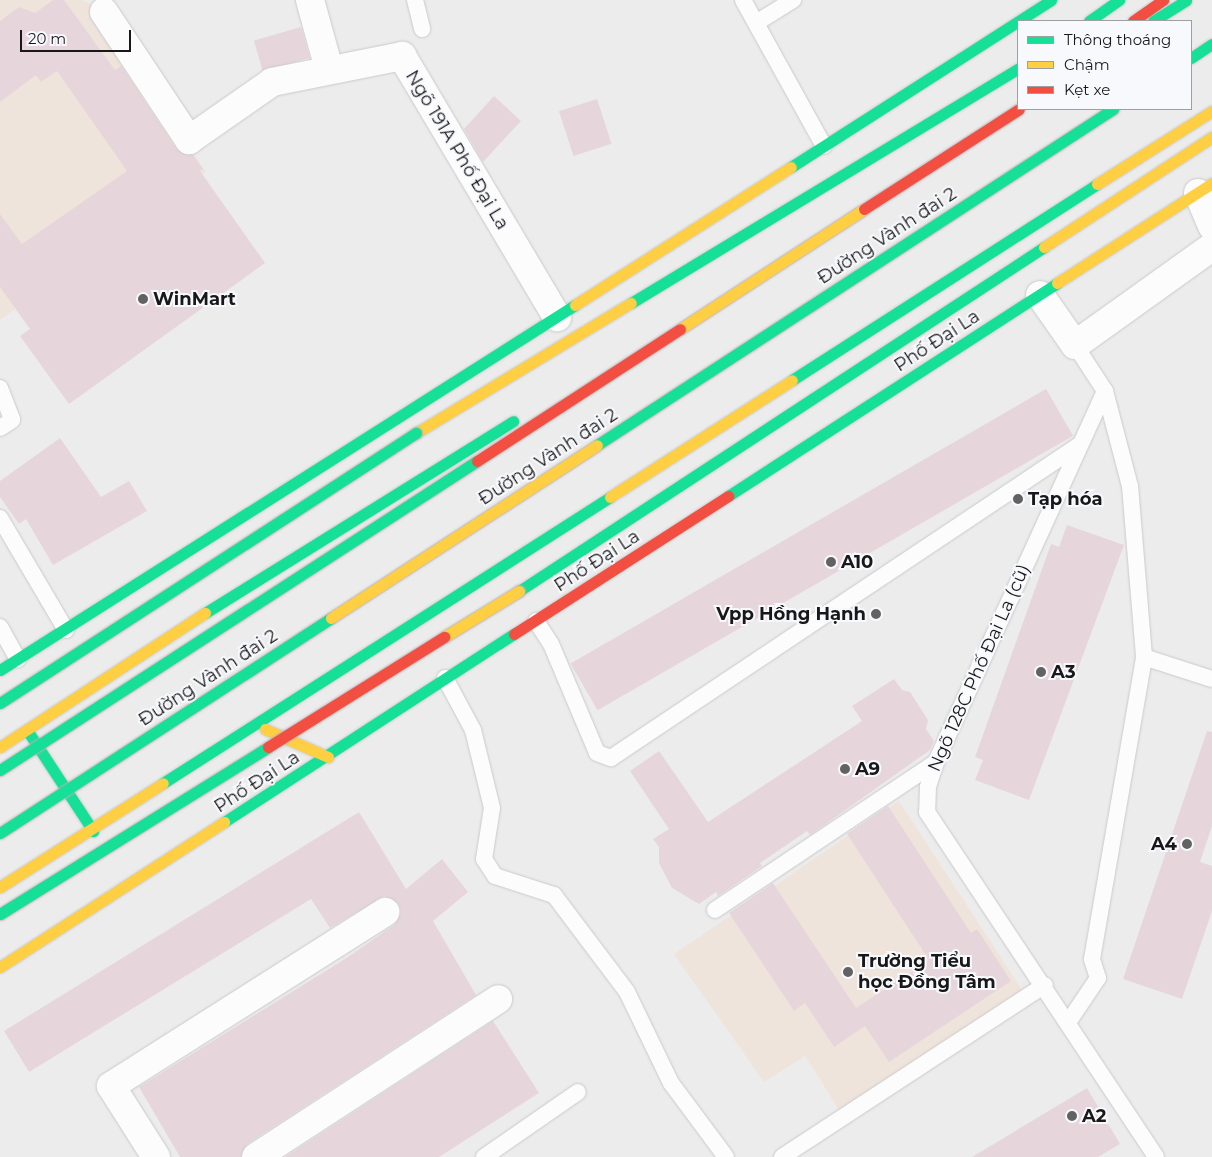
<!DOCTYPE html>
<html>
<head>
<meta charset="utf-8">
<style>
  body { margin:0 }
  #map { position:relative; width:1212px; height:1157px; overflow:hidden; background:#ececed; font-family:Montserrat,sans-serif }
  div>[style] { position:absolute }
  .education>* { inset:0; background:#efe4dc }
  .building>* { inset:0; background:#e6d6db; transform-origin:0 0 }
  .roads { filter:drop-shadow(0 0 1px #cacacb) drop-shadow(0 0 1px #cacacb) }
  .lane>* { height:16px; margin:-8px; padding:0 8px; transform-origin:8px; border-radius:8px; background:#fcfcfc }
  .street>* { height:28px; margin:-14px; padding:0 14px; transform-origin:14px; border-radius:14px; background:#fcfcfc }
  .fast>* { height:11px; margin:-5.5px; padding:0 5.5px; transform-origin:5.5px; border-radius:5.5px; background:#16e098 }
  .slow>* { height:11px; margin:-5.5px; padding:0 5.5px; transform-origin:5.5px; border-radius:5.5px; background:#ffcf43 }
  .jam>* { height:11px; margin:-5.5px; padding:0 5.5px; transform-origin:5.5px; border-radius:5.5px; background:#f24e42 }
  .bridges { filter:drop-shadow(0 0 1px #bab0b2) drop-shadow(0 0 1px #bab0b2) }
  .fast-bridge>* { height:11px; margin:-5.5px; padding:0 5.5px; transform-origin:5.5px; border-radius:5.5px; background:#16e098 }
  .slow-bridge>* { height:11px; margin:-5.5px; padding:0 5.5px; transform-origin:5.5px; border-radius:5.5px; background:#ffcf43 }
  .jam-bridge>* { height:11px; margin:-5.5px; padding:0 5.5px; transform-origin:5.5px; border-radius:5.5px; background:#f24e42 }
  .dots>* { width:14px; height:14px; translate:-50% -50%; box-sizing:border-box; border:2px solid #f8f9fc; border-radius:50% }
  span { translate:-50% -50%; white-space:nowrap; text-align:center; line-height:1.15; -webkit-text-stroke:4px #f8f9fc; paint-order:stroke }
  .street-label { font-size:18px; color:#181819 }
  .poi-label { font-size:18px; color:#181819; font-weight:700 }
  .left { translate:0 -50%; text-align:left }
  .right { translate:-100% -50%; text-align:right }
  .legend { position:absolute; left:1017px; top:20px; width:175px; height:90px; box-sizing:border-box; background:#f8f9fc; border:1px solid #9e9fa1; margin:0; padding:6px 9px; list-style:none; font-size:15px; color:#181819 }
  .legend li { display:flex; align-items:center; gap:10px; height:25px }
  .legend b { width:25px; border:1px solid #9e9fa1 }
  .scale { position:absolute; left:20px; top:30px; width:111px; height:22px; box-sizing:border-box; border:2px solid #181819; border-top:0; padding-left:6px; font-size:15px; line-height:18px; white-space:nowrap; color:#181819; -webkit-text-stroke:4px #f8f9fc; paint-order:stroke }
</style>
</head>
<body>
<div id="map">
  <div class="education">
    <i style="clip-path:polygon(0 0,82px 0,91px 4px,206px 172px,0 320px)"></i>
    <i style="clip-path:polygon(899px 801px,1022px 990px,839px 1110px,805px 1056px,764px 1082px,674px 954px)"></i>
  </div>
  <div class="building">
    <i style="clip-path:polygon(53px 0,64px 0,115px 70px,121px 66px,176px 149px,193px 155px,203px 169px,200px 171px,265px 263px,69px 404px,20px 336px,30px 329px,0 287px,0 214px,22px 244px,127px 171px,57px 71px,41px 82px,36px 75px,0 102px,0 21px,19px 7px,35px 13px)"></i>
    <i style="left:301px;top:27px;width:32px;height:49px;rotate:74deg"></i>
    <i style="clip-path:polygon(494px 96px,521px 121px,483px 162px,464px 129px)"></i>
    <i style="left:597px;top:99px;width:47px;height:40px;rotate:72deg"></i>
    <i style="left:1046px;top:389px;width:54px;height:549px;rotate:60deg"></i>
    <i style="clip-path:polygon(60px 438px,101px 497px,129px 481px,147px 511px,53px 565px,26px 519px,19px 524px,0 497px,0 481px)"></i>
    <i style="clip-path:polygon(1067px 525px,1124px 545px,1029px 800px,975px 780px,983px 760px,975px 757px,1051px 544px,1059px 547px)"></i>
    <i style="clip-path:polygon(894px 679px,902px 690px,910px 692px,928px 720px,926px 729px,934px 741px,930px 750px,810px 835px,807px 831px,760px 863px,762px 866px,718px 896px,716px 892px,699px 904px,672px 888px,659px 863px,659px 847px,653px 839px,669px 829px,630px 771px,659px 751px,708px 822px,862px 721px,852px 706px)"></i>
    <i style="clip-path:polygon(1207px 731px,1212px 732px,1212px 826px,1200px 862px,1212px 866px,1212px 911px,1182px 999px,1123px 979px)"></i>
    <i style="clip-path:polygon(888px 806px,971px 933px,977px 929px,1011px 981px,889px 1062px,865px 1026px,834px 1047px,805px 1003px,794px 1011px,729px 913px,773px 883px,856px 1008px,929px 960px,847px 834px)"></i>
    <i style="clip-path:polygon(359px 812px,406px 889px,442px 859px,468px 892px,433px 921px,476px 995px,247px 1144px,241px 1157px,180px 1157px,139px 1087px,348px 957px,394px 925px,401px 912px,398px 903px,384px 896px,330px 928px,311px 899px,29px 1072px,4px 1031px)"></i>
    <i style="clip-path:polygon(493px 1021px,539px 1093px,439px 1157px,285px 1157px)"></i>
    <i style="clip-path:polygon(1087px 1088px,1120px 1144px,1098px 1157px,972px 1157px)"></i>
  </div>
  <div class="roads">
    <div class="lane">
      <i style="left:415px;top:0;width:30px;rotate:76deg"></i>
      <i style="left:743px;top:0;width:167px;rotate:61deg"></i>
      <i style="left:756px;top:23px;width:44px;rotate:-31.9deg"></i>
      <i style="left:1075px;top:345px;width:55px;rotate:56.9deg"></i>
      <i style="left:1105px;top:391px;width:408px;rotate:114.5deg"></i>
      <i style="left:936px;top:762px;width:26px;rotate:108deg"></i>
      <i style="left:928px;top:787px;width:25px;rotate:92deg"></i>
      <i style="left:927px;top:812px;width:414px;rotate:56.4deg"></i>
      <i style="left:0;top:388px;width:34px;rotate:69deg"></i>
      <i style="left:12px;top:420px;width:14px;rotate:146deg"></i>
      <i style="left:1105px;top:391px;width:98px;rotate:75.3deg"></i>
      <i style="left:1130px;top:486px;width:172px;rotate:85.3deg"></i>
      <i style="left:0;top:518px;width:130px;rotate:59.5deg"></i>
      <i style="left:536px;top:621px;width:27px;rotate:57deg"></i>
      <i style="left:551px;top:644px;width:118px;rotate:67.1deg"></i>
      <i style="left:597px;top:753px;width:15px;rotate:20deg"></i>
      <i style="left:611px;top:758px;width:562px;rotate:-33.75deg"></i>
      <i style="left:0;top:627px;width:37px;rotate:61deg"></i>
      <i style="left:445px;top:678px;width:59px;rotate:61.7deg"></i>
      <i style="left:473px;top:730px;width:80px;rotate:76.3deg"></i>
      <i style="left:492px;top:808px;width:52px;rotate:98.9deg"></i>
      <i style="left:484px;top:859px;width:20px;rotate:57deg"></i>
      <i style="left:495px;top:876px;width:62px;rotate:17.9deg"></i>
      <i style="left:554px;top:895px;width:121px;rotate:53deg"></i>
      <i style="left:627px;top:992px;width:101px;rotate:64.2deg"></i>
      <i style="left:671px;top:1083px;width:92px;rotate:53.4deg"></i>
      <i style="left:715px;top:910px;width:266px;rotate:-33.8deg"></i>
      <i style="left:1069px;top:1021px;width:52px;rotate:-56deg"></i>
      <i style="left:1098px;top:978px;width:20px;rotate:-108deg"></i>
      <i style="left:1092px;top:959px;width:306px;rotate:-80.2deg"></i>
      <i style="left:1144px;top:657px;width:71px;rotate:17.9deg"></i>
      <i style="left:484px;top:1157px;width:114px;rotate:-34.7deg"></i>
      <i style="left:782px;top:1157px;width:314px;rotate:-33.2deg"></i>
    </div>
    <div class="street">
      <i style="left:310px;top:0;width:72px;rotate:74.6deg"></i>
      <i style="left:104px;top:12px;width:154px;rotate:56.4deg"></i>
      <i style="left:189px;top:140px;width:101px;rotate:-34.9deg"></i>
      <i style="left:272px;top:82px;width:133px;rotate:-11.3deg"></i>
      <i style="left:402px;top:56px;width:304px;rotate:59.3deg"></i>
      <i style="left:1198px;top:193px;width:36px;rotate:67deg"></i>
      <i style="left:1040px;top:295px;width:61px;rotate:55deg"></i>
      <i style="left:1075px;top:345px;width:168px;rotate:-35.6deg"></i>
      <i style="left:156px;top:1157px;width:84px;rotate:-122.4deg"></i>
      <i style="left:111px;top:1086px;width:325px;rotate:-32.4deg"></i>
      <i style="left:256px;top:1157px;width:289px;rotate:-33.1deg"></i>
    </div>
    <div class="fast">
      <i style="left:1089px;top:21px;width:37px;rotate:-35deg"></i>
      <i style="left:1153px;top:21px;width:39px;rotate:-32deg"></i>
      <i style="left:1191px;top:58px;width:25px;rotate:-34deg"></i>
      <i style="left:791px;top:167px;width:309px;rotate:-32.7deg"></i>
      <i style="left:631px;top:303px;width:452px;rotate:-31.2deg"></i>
      <i style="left:792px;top:380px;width:363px;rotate:-32.7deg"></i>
      <i style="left:728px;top:496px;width:392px;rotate:-32.9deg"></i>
      <i style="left:519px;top:591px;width:628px;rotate:-33.23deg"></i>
      <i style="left:205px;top:613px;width:363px;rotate:-31.9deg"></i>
      <i style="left:0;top:670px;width:681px;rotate:-32.41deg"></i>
      <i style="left:27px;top:730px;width:121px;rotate:56.8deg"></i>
      <i style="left:163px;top:783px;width:531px;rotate:-32.61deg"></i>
      <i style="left:224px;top:822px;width:346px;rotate:-33deg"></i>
    </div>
    <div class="slow">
      <i style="left:1097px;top:184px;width:136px;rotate:-32.4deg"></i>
      <i style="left:1044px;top:247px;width:201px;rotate:-33.2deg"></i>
      <i style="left:1057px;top:283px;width:184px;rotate:-32.8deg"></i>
      <i style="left:575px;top:305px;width:256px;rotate:-32.6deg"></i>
      <i style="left:416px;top:433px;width:251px;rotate:-31.2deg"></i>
      <i style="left:610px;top:497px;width:216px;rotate:-32.7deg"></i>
      <i style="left:265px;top:729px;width:69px;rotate:24deg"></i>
      <i style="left:0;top:747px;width:245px;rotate:-33.2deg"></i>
      <i style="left:0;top:887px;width:193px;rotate:-32.5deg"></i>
      <i style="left:0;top:967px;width:267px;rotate:-32.9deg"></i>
    </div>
    <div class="jam">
      <i style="left:1133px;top:21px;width:37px;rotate:-35deg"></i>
      <i style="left:514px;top:634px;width:255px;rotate:-32.8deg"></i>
    </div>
  </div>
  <div class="bridges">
    <div class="fast-bridge">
      <i style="left:597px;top:445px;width:616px;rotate:-33.07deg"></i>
      <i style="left:0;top:703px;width:496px;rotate:-33deg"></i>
      <i style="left:0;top:770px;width:568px;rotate:-32.94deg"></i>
      <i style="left:0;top:833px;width:395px;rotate:-33deg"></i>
      <i style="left:0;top:914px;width:316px;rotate:-31.9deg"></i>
    </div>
    <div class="slow-bridge">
      <i style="left:680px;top:329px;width:220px;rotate:-33.1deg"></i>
      <i style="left:331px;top:618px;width:317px;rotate:-33deg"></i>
      <i style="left:444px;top:637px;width:88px;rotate:-31.5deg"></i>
    </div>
    <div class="jam-bridge">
      <i style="left:864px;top:209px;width:184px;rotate:-32.8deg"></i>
      <i style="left:477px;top:461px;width:242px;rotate:-33deg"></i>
      <i style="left:268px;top:747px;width:208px;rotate:-32deg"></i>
    </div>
  </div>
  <div class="dots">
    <i style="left:143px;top:299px;background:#626263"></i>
    <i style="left:1018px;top:499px;background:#626263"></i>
    <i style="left:831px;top:562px;background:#626263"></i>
    <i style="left:876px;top:614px;background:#626263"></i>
    <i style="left:1041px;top:672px;background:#626263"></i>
    <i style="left:845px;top:769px;background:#626263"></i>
    <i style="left:1187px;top:844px;background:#626263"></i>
    <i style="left:848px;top:972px;background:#626263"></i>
    <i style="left:1072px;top:1116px;background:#626263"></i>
  </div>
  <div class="street-label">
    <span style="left:457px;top:150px;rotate:59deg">Ngõ 191A Phố Đại La</span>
    <span style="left:887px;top:236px;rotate:-33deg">Đường Vành đai 2</span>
    <span style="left:937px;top:341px;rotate:-33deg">Phố Đại La</span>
    <span style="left:548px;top:457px;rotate:-33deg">Đường Vành đai 2</span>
    <span style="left:597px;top:561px;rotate:-33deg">Phố Đại La</span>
    <span style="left:979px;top:668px;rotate:-66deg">Ngõ 128C Phố Đại La (cũ)</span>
    <span style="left:208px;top:678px;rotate:-33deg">Đường Vành đai 2</span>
    <span style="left:257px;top:782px;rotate:-33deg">Phố Đại La</span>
  </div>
  <div class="poi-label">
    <span class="left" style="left:153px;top:299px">WinMart</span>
    <span class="left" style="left:1028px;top:499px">Tạp hóa</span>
    <span class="left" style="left:841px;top:562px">A10</span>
    <span class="right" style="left:866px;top:614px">Vpp Hồng Hạnh</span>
    <span class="left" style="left:1051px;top:672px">A3</span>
    <span class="left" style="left:855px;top:769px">A9</span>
    <span class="right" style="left:1177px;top:844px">A4</span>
    <span class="left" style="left:858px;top:972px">Trường Tiểu<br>học Đồng Tâm</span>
    <span class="left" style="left:1082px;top:1116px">A2</span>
  </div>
  <ul class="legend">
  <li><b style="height:6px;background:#16e098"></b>Thông thoáng</li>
  <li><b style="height:6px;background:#ffcf43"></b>Chậm</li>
  <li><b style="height:6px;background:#f24e42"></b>Kẹt xe</li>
  </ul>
  <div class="scale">20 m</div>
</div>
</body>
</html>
